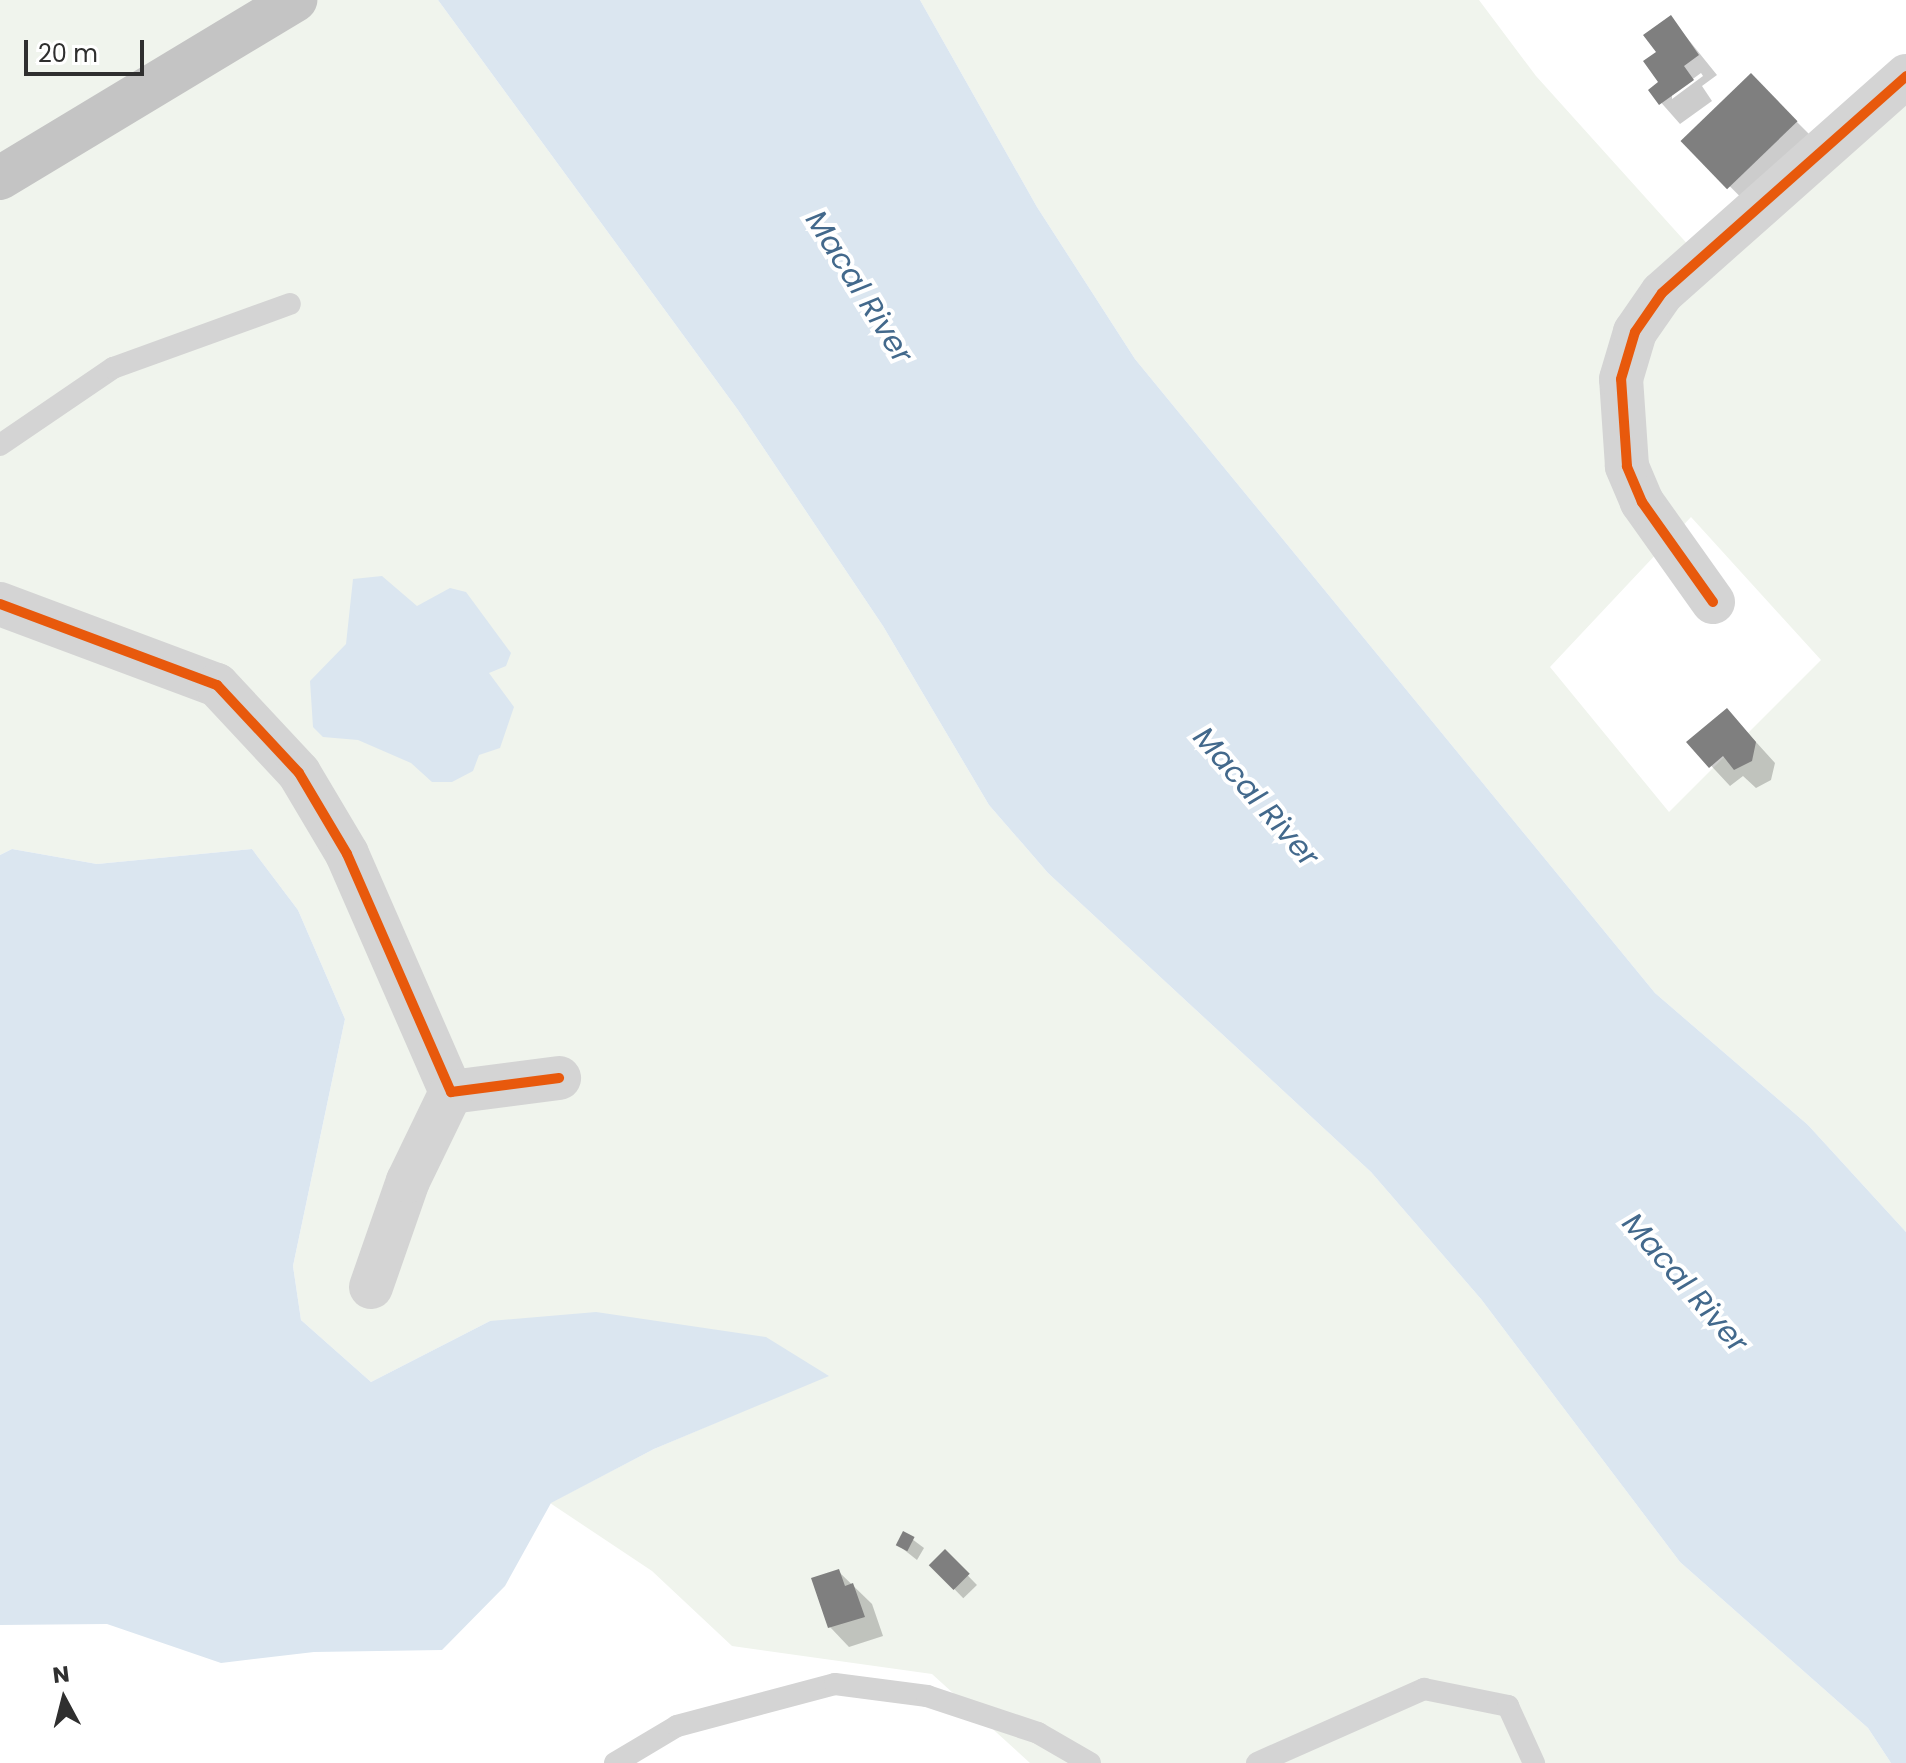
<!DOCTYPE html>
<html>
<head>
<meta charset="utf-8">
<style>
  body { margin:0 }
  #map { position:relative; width:1906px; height:1763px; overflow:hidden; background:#fff; font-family:Poppins,sans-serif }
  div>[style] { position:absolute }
  .green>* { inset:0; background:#f0f4ed }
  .water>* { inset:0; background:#dbe6f0 }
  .shadow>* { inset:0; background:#0003; transform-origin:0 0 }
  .building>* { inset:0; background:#7f7f7f; transform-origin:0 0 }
  .service>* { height:22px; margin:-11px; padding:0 11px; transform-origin:11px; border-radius:11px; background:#d4d4d4 }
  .minor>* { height:44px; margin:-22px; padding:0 22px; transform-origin:22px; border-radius:22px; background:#d4d4d4 }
  .trunk>* { height:44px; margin:-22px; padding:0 22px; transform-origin:22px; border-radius:22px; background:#c4c4c4 }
  .cycleway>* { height:10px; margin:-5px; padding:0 5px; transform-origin:5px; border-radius:5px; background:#e8590c }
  span { translate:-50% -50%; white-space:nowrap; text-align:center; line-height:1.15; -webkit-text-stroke:8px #fff; paint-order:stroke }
  .water-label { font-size:30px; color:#43698c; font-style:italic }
  .north { position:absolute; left:24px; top:1659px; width:80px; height:80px; -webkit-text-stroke:6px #fff; paint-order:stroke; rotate:353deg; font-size:22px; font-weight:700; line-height:32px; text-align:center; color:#2f2f2f }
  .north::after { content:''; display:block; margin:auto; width:28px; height:36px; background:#2f2f2f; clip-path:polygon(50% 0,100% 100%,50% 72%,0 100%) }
  .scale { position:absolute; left:24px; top:40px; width:120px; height:36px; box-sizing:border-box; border:4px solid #2f2f2f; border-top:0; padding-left:10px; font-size:24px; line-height:28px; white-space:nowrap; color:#2f2f2f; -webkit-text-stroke:6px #fff; paint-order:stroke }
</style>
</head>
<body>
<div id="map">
  <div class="green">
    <i style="clip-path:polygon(0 0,438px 0,738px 410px,883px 626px,989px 805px,1048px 873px,1371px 1172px,1481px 1299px,1680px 1562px,1868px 1728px,1891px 1763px,1030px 1763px,932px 1674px,732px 1646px,652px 1571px,550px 1503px,654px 1449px,828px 1375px,490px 1321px,371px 1382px,301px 1320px,293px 1266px,345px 1019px,298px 910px,252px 849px,97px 864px,12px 849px,0 855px)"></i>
    <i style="clip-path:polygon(evenodd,920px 0,1479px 0,1536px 76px,1691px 248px,1906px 62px,1906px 1232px,1808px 1125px,1655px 993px,1135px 359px,1037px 207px,920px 0,1691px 517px,1821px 660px,1669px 812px,1550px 667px,1691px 517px)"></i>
  </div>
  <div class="water">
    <i style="clip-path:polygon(438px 0,920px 0,1037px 207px,1135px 359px,1655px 993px,1808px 1125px,1906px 1232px,1906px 1763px,1891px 1763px,1868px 1728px,1680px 1562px,1481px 1299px,1371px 1172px,1048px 873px,989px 805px,883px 626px,738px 410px)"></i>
    <i style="clip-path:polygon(382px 576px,417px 606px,450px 588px,466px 592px,511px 653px,506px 666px,489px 673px,514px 707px,500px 748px,479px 755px,473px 771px,452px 782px,432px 782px,411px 763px,358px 740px,323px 737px,313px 727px,310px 681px,346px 644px,353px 579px)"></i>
    <i style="clip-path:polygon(12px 849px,97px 864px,252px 849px,298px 910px,345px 1019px,293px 1266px,301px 1320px,371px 1382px,490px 1321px,596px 1312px,766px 1337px,829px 1376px,654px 1449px,551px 1503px,505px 1586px,442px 1650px,314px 1652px,221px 1663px,107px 1624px,0 1625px,0 855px)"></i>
  </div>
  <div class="shadow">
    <i style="clip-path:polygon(evenodd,1671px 18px,1717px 75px,1702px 86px,1712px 101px,1680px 124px,1650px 90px,1661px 83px,1659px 53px,1671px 18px,1701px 73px,1703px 76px,1672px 99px,1672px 94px,1701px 73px)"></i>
    <i style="left:1751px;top:76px;width:93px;height:93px;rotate:45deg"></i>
    <i style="clip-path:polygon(1727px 710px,1775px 763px,1771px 780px,1756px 788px,1743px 776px,1730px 786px,1689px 742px)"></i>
    <i style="clip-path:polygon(904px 1533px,924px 1548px,917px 1560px,898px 1545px)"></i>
    <i style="left:945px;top:1552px;width:46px;height:19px;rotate:46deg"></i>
    <i style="clip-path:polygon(838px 1571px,872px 1604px,883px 1636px,849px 1647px,830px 1627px)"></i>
  </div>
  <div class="building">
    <i style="clip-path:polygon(1671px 15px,1699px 55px,1684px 66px,1694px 80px,1659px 105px,1648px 90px,1658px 82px,1643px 61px,1656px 52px,1643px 35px)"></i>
    <i style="left:1751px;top:73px;width:67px;height:98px;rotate:46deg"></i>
    <i style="clip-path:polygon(1727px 708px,1756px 742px,1752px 761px,1734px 770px,1723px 756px,1709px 768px,1686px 742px)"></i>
    <i style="left:903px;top:1531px;width:13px;height:16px;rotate:27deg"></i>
    <i style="left:945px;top:1549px;width:35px;height:23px;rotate:45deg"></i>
    <i style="clip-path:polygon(839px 1569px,845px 1586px,853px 1583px,865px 1617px,828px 1628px,811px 1578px)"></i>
  </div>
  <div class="service">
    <i style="left:0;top:445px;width:137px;rotate:-34.3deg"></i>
    <i style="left:113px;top:368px;width:188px;rotate:-19.9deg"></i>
    <i style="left:615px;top:1763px;width:72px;rotate:-30.8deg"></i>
    <i style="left:677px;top:1726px;width:163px;rotate:-14.9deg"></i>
    <i style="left:835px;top:1684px;width:93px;rotate:7.4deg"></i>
    <i style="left:927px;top:1696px;width:117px;rotate:18.4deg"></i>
    <i style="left:1038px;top:1733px;width:60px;rotate:30deg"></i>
    <i style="left:1257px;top:1763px;width:183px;rotate:-23.9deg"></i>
    <i style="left:1424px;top:1689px;width:86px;rotate:11.4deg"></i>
    <i style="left:1508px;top:1706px;width:63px;rotate:65.5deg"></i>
  </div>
  <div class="minor">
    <i style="left:1713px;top:602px;width:123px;rotate:-125.4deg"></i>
    <i style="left:1642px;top:502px;width:39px;rotate:-113deg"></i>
    <i style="left:1627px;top:466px;width:87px;rotate:-93.9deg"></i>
    <i style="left:1621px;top:379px;width:49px;rotate:-73.4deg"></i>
    <i style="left:1635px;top:332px;width:47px;rotate:-55.3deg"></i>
    <i style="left:1662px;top:293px;width:327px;rotate:-41.6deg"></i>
    <i style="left:0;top:604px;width:232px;rotate:20.5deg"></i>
    <i style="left:217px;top:685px;width:120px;rotate:47deg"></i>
    <i style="left:299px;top:773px;width:94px;rotate:59.3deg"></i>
    <i style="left:347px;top:854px;width:260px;rotate:66.4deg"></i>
    <i style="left:451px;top:1092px;width:109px;rotate:-7.4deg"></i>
    <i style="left:371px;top:1287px;width:112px;rotate:-70.8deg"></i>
    <i style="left:408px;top:1181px;width:99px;rotate:-64.2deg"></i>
  </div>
  <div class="trunk">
    <i style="left:0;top:178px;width:345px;rotate:-31.1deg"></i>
  </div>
  <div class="cycleway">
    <i style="left:1713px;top:602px;width:123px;rotate:-125.4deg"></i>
    <i style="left:1642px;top:502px;width:39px;rotate:-113deg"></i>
    <i style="left:1627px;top:466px;width:87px;rotate:-93.9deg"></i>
    <i style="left:1621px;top:379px;width:49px;rotate:-73.4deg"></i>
    <i style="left:1635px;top:332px;width:47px;rotate:-55.3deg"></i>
    <i style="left:1662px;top:293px;width:327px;rotate:-41.6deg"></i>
    <i style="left:0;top:604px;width:232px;rotate:20.5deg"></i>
    <i style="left:217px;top:685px;width:120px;rotate:47deg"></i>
    <i style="left:299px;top:773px;width:94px;rotate:59.3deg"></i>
    <i style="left:347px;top:854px;width:260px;rotate:66.4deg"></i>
    <i style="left:451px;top:1092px;width:109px;rotate:-7.4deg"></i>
  </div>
  <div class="water-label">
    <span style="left:859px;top:287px;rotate:58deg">Macal River</span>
    <span style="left:1256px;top:797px;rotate:49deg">Macal River</span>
    <span style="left:1685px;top:1283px;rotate:49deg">Macal River</span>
  </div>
  <div class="north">N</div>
  <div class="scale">20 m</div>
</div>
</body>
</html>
